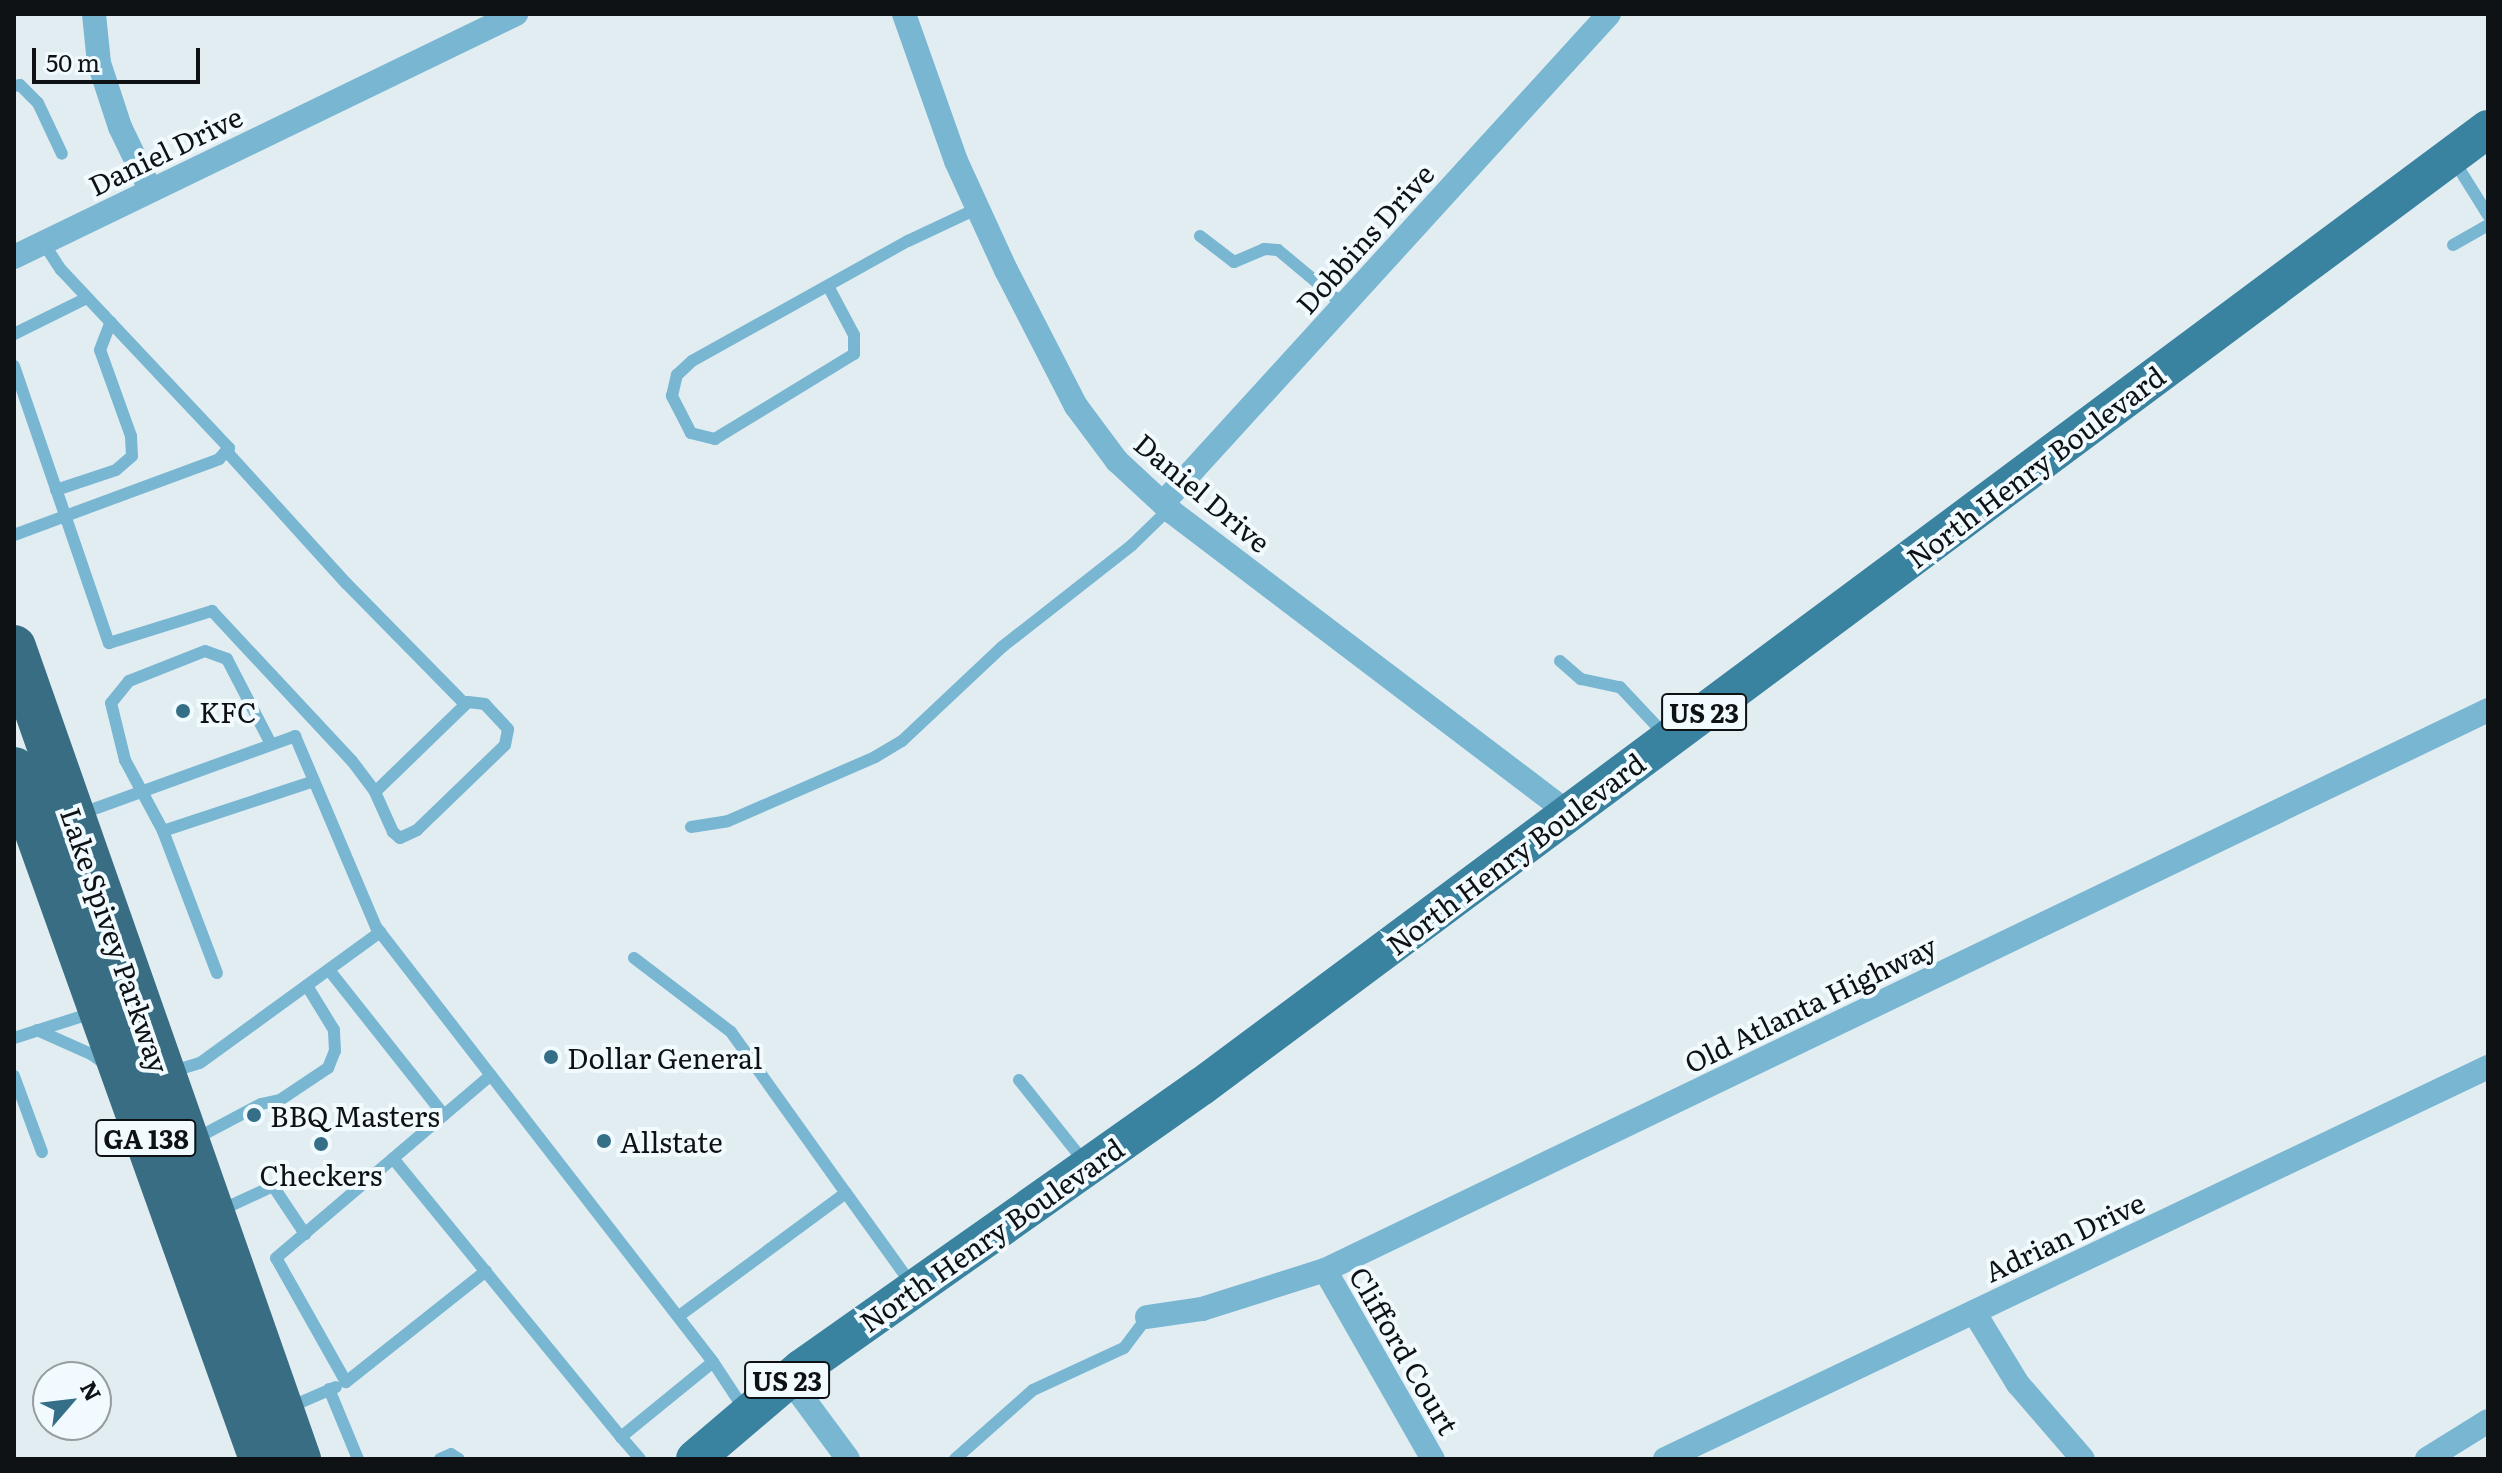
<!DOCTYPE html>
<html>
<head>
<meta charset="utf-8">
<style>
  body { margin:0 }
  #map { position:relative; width:2502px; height:1473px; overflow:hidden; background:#e2edf2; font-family:Literata,serif }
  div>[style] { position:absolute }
  .lane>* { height:12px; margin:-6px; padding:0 6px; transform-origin:6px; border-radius:6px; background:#78b6d2 }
  .street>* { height:24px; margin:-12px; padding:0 12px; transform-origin:12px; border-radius:12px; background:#78b6d2 }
  .primary>* { height:38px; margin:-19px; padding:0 19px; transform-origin:19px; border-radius:19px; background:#3982a0 }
  .highway>* { height:44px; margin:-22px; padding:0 22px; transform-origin:22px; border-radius:22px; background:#386d84 }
  .dots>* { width:22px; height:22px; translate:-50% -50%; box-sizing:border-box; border:4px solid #f1fafe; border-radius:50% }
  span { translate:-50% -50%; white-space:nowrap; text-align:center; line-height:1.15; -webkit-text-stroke:8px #f1fafe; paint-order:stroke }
  .shield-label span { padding:2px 6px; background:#f1fafe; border:2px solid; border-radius:6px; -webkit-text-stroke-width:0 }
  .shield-label { font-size:26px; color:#0e1214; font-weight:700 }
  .street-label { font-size:28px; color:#0e1214 }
  .poi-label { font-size:28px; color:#0e1214 }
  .left { translate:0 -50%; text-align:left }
  .frame { position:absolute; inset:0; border:16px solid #0e1214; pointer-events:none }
  .north { position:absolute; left:32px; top:1361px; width:80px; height:80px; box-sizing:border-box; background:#f1fafe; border:2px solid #969da0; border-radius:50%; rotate:62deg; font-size:22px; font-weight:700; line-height:32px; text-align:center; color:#0e1214 }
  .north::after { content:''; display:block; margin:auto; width:28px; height:36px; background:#346e87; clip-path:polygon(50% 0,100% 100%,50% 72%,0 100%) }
  .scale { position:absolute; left:32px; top:48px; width:168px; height:36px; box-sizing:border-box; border:4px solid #0e1214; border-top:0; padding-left:10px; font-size:24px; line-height:28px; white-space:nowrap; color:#0e1214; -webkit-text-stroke:6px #f1fafe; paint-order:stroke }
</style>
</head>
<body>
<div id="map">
  <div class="lane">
    <i style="left:14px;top:86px;width:6px;rotate:-9deg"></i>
    <i style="left:20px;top:85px;width:25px;rotate:45deg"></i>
    <i style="left:38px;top:103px;width:56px;rotate:64.8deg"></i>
    <i style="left:2453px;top:159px;width:66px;rotate:58deg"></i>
    <i style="left:1200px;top:236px;width:43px;rotate:37.4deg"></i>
    <i style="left:1234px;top:262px;width:33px;rotate:-23deg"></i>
    <i style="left:1264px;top:249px;width:14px;rotate:4deg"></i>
    <i style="left:1278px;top:250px;width:86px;rotate:39.8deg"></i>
    <i style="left:2453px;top:245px;width:40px;rotate:-29.7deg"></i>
    <i style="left:828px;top:286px;width:55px;rotate:62deg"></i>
    <i style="left:854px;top:335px;width:19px;rotate:90deg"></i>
    <i style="left:854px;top:354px;width:163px;rotate:148.6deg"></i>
    <i style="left:715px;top:439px;width:25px;rotate:-166deg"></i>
    <i style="left:691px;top:433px;width:42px;rotate:-117.2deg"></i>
    <i style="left:672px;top:396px;width:22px;rotate:-77deg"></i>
    <i style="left:677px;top:375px;width:21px;rotate:-43deg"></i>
    <i style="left:692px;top:361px;width:247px;rotate:-29.1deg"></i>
    <i style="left:908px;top:241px;width:77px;rotate:-25.2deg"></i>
    <i style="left:14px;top:334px;width:81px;rotate:-26.3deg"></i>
    <i style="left:14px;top:366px;width:293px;rotate:71.1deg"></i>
    <i style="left:109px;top:643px;width:108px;rotate:-17.3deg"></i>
    <i style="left:212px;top:611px;width:205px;rotate:47deg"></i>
    <i style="left:352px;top:761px;width:39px;rotate:53deg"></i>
    <i style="left:375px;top:792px;width:44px;rotate:65.8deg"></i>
    <i style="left:393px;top:832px;width:9px;rotate:41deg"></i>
    <i style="left:400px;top:838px;width:19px;rotate:-25deg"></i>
    <i style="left:417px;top:830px;width:122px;rotate:-44deg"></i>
    <i style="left:505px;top:745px;width:16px;rotate:-79deg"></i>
    <i style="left:508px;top:729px;width:34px;rotate:-133deg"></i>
    <i style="left:485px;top:704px;width:17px;rotate:-173deg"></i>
    <i style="left:468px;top:702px;width:129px;rotate:135.9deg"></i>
    <i style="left:228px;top:453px;width:176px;rotate:47.8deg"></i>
    <i style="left:346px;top:583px;width:170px;rotate:45.5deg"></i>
    <i style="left:56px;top:490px;width:63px;rotate:-18.4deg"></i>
    <i style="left:116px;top:470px;width:21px;rotate:-41deg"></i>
    <i style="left:132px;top:456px;width:20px;rotate:-93deg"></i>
    <i style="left:131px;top:436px;width:91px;rotate:-109.8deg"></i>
    <i style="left:100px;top:350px;width:30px;rotate:-69deg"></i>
    <i style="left:14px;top:535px;width:219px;rotate:-20.3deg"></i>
    <i style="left:219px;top:459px;width:15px;rotate:-48deg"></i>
    <i style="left:229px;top:448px;width:245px;rotate:-133.3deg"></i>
    <i style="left:61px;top:270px;width:33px;rotate:-123deg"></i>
    <i style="left:1560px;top:661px;width:28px;rotate:41deg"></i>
    <i style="left:1581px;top:679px;width:40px;rotate:12deg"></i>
    <i style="left:1620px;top:687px;width:67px;rotate:46.8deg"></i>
    <i style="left:271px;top:744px;width:96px;rotate:-117.4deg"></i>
    <i style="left:227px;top:659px;width:23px;rotate:-160deg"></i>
    <i style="left:205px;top:651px;width:82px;rotate:158.5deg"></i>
    <i style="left:129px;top:681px;width:28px;rotate:129deg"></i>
    <i style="left:111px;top:703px;width:59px;rotate:76.2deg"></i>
    <i style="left:125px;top:760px;width:81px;rotate:61.8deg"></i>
    <i style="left:163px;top:831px;width:159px;rotate:-18.3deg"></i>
    <i style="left:80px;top:814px;width:229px;rotate:-19.9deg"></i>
    <i style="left:295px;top:736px;width:207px;rotate:67deg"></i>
    <i style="left:376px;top:927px;width:550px;rotate:52.23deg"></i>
    <i style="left:713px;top:1362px;width:119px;rotate:140.8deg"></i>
    <i style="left:621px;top:1437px;width:360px;rotate:-129.3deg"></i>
    <i style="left:691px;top:827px;width:37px;rotate:-9deg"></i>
    <i style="left:728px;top:821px;width:160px;rotate:-23.5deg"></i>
    <i style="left:875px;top:757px;width:31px;rotate:-31deg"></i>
    <i style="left:902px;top:741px;width:137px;rotate:-43.2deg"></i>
    <i style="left:1002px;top:647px;width:165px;rotate:-38.1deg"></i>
    <i style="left:1132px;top:545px;width:52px;rotate:-44.2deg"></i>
    <i style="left:163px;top:831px;width:152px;rotate:69.2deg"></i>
    <i style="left:634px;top:958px;width:122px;rotate:37.3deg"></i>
    <i style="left:731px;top:1032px;width:198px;rotate:54.5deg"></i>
    <i style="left:329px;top:970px;width:185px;rotate:51.6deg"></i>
    <i style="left:37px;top:1030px;width:59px;rotate:24deg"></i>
    <i style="left:91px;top:1054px;width:17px;rotate:36deg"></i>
    <i style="left:14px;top:1038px;width:82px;rotate:-17.8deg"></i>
    <i style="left:170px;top:1072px;width:31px;rotate:-17deg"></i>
    <i style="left:200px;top:1063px;width:223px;rotate:-36deg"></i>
    <i style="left:14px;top:1076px;width:81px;rotate:69.8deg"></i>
    <i style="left:1019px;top:1080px;width:107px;rotate:51.4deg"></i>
    <i style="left:193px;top:1140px;width:77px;rotate:-27.9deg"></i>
    <i style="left:261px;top:1104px;width:19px;rotate:-12deg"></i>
    <i style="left:280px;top:1100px;width:58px;rotate:-33.7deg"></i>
    <i style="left:328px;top:1068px;width:18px;rotate:-68deg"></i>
    <i style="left:335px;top:1051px;width:21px;rotate:-93deg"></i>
    <i style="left:334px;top:1030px;width:52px;rotate:-121.5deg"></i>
    <i style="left:219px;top:1211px;width:60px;rotate:-24.8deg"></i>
    <i style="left:273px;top:1186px;width:58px;rotate:56.3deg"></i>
    <i style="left:486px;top:1271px;width:179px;rotate:141.6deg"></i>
    <i style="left:346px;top:1382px;width:142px;rotate:-119.4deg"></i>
    <i style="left:276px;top:1258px;width:282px;rotate:-40.4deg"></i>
    <i style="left:679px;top:1316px;width:207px;rotate:-36.4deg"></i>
    <i style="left:846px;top:1193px;width:113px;rotate:54.3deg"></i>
    <i style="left:713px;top:1362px;width:56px;rotate:56.6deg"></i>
    <i style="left:329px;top:1389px;width:76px;rotate:67.5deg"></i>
    <i style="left:290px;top:1407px;width:50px;rotate:-23.5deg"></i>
    <i style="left:621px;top:1437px;width:29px;rotate:49deg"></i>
    <i style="left:440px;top:1459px;width:12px;rotate:-24deg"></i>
    <i style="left:451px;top:1454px;width:9px;rotate:32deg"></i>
    <i style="left:955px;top:1459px;width:104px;rotate:-41.5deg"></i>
    <i style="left:1033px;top:1390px;width:100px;rotate:-24.8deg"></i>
    <i style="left:1124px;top:1348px;width:39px;rotate:-53deg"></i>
  </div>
  <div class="street">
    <i style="left:94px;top:14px;width:49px;rotate:84.2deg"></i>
    <i style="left:99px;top:63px;width:67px;rotate:71.8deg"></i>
    <i style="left:120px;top:127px;width:69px;rotate:64.2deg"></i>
    <i style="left:904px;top:14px;width:156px;rotate:70.5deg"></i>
    <i style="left:956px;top:161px;width:120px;rotate:65.4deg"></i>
    <i style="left:1006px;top:270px;width:153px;rotate:62.8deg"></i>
    <i style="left:1076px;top:406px;width:69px;rotate:53.3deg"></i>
    <i style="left:1117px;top:461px;width:75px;rotate:42.8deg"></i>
    <i style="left:1172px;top:512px;width:497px;rotate:37.2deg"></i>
    <i style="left:14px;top:257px;width:558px;rotate:-25.83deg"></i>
    <i style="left:1163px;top:503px;width:662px;rotate:-47.63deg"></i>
    <i style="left:1325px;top:1270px;width:218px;rotate:60.3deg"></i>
    <i style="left:1974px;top:1312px;width:84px;rotate:58.6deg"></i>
    <i style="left:2018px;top:1384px;width:99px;rotate:49.1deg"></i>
    <i style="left:1147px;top:1317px;width:56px;rotate:-8.3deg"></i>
    <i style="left:1202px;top:1309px;width:129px;rotate:-17.6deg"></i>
    <i style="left:1325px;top:1270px;width:1291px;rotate:-25.71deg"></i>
    <i style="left:789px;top:1379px;width:99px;rotate:53.6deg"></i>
    <i style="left:1665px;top:1459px;width:912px;rotate:-25.47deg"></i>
    <i style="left:2427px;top:1459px;width:72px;rotate:-31.9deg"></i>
  </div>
  <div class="primary">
    <i style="left:695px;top:1459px;width:140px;rotate:-40.4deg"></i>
    <i style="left:802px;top:1368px;width:489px;rotate:-35.2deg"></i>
    <i style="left:1202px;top:1086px;width:1603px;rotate:-36.66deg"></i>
  </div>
  <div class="highway">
    <i style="left:14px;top:647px;width:861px;rotate:70.66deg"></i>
    <i style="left:14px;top:769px;width:733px;rotate:70.3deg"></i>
  </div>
  <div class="dots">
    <i style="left:183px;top:711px;background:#346e87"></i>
    <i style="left:551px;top:1057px;background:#346e87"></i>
    <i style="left:254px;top:1115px;background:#346e87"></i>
    <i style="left:604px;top:1141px;background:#346e87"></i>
    <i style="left:321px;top:1144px;background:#346e87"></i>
  </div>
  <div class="shield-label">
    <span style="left:1704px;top:712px">US 23</span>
    <span style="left:146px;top:1138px">GA 138</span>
    <span style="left:787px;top:1380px">US 23</span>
  </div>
  <div class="street-label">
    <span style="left:165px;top:150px;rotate:-26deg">Daniel Drive</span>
    <span style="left:1364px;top:238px;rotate:-48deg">Dobbins Drive</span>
    <span style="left:2035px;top:466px;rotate:-37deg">North Henry Boulevard</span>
    <span style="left:1203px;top:492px;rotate:40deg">Daniel Drive</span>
    <span style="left:1515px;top:853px;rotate:-37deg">North Henry Boulevard</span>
    <span style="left:116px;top:940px;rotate:71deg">Lake Spivey Parkway</span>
    <span style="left:1810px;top:1003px;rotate:-26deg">Old Atlanta Highway</span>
    <span style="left:991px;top:1234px;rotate:-35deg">North Henry Boulevard</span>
    <span style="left:2064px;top:1236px;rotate:-25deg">Adrian Drive</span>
    <span style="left:1405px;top:1350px;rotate:60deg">Clifford Court</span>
  </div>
  <div class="poi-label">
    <span class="left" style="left:199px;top:711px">KFC</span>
    <span class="left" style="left:567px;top:1057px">Dollar General</span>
    <span class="left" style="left:270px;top:1115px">BBQ Masters</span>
    <span class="left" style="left:620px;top:1141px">Allstate</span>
    <span style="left:321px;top:1174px">Checkers</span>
  </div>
  <div class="frame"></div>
  <div class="north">N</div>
  <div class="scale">50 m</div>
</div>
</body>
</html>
